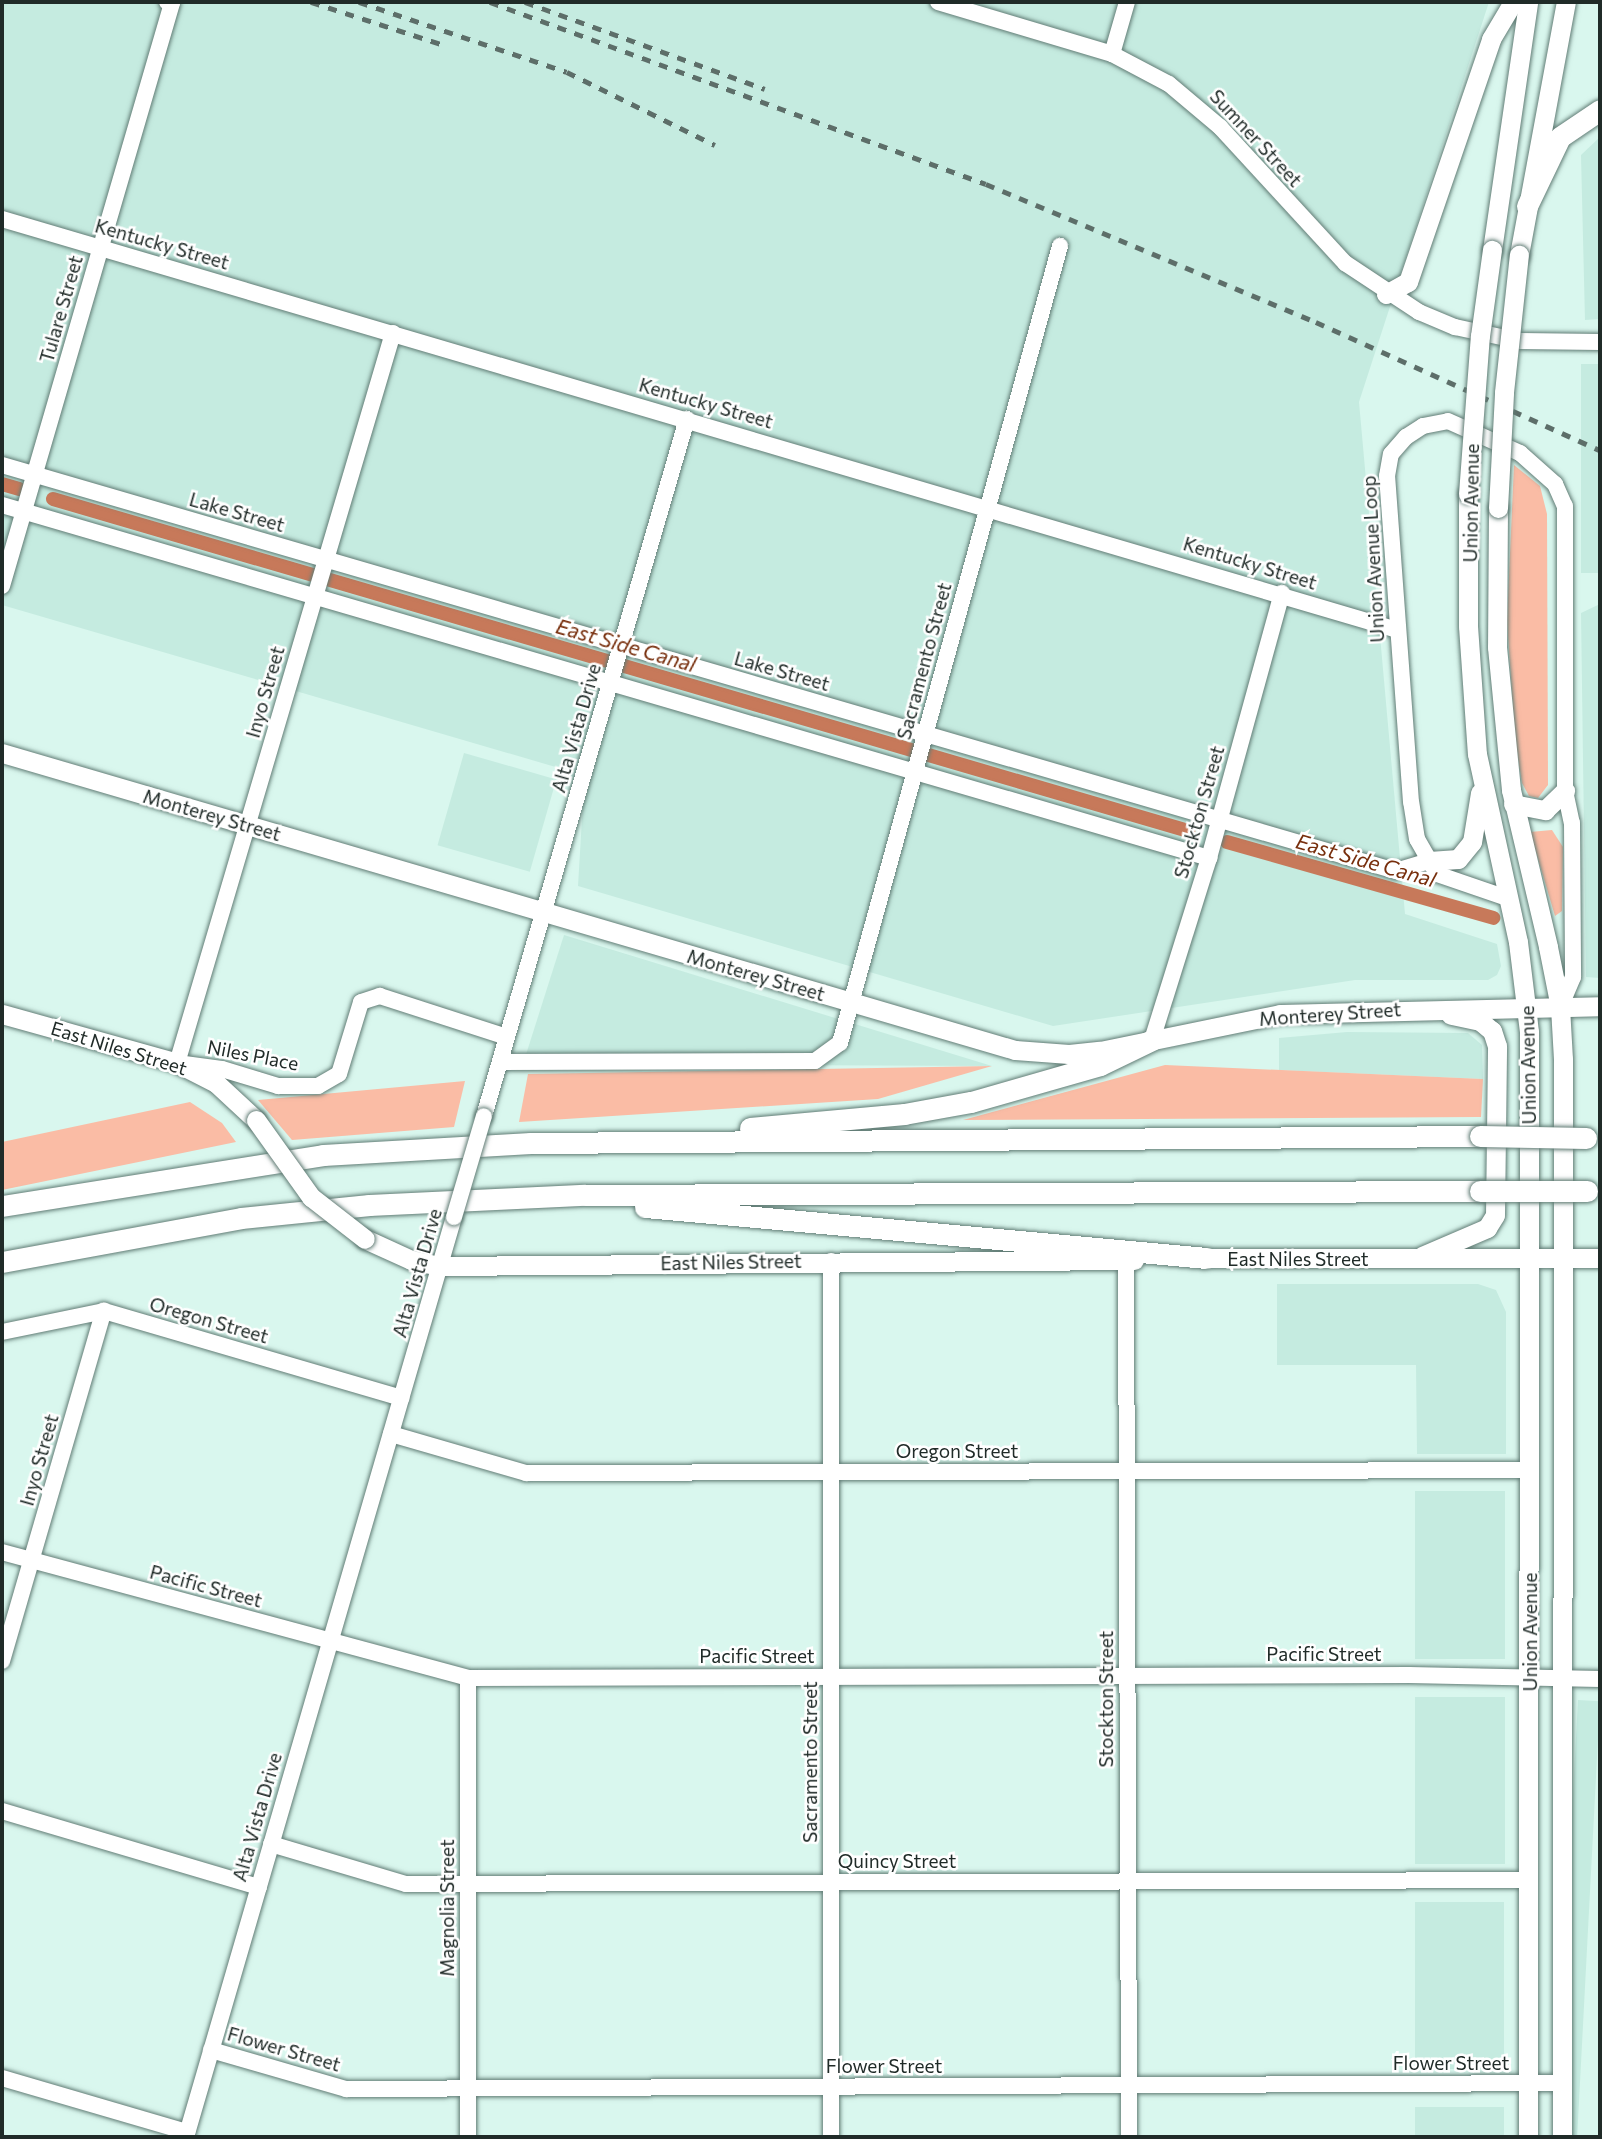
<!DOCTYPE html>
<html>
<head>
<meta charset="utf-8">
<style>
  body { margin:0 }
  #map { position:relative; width:1602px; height:2139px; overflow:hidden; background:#d9f7ee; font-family:Commissioner,sans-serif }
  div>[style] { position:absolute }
  .built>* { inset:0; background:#c5ebe0; transform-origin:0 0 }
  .green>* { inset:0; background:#fabca5 }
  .canal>* { height:14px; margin:-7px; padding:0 7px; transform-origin:7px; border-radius:7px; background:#c7795a }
  .roads { filter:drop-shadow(0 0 2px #617c75) drop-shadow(0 0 2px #617c75) }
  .minor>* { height:16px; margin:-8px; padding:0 8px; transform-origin:8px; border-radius:8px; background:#fff }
  .major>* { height:19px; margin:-9.5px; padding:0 9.5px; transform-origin:9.5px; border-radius:9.5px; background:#fff }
  .highway>* { height:21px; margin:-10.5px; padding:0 10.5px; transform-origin:10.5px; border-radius:10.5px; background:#fff }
  .rail>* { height:4.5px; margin-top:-2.25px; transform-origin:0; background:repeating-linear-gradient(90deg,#5d6e69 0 9px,transparent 0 18px) }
  .bridges { filter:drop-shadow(0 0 2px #617c75) drop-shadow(0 0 2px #617c75) }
  .minor-bridge>* { height:16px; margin:-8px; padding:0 8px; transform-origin:8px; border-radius:8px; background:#fff }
  .major-bridge>* { height:19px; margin:-9.5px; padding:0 9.5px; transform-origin:9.5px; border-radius:9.5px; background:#fff }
  .highway-bridge>* { height:21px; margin:-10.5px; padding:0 10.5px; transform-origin:10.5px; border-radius:10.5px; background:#fff }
  span { translate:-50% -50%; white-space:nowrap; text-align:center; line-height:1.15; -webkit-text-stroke:5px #fff; paint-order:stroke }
  .street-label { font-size:19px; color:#202b28 }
  .water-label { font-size:21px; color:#772e0c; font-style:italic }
  .frame { position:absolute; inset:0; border:4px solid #202b28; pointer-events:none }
</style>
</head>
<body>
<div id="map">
  <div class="built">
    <i style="clip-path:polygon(2px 2px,1489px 2px,1359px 402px,1405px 914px,1497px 944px,1501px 966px,1497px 975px,1488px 980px,1355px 980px,1053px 1026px,578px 886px,584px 785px,559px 768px,2px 605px)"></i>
    <i style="clip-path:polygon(1600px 137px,1600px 319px,1585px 320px,1581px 155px)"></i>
    <i style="left:1581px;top:364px;width:19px;height:209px"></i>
    <i style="clip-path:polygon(1600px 604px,1600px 978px,1586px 977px,1581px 613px)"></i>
    <i style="left:464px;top:753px;width:96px;height:96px;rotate:16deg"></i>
    <i style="clip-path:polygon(564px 935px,992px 1066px,523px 1064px)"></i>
    <i style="clip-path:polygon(1347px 1032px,1468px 1033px,1482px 1045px,1483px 1079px,1279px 1070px,1279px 1038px)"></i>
    <i style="clip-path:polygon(1277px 1284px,1478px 1284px,1496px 1290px,1506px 1312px,1506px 1454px,1417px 1454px,1416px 1365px,1277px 1365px)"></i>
    <i style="left:1505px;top:1491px;width:168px;height:90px;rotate:90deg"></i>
    <i style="left:1415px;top:1697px;width:90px;height:167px"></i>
    <i style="left:1578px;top:1700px;width:22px;height:437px;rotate:3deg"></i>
    <i style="left:1504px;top:1902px;width:167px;height:89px;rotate:90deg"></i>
    <i style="left:1415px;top:2107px;width:89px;height:30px"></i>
  </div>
  <div class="green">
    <i style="clip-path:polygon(1514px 465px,1540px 486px,1547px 514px,1548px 785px,1538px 798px,1529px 796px,1522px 783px,1515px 739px,1507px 620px)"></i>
    <i style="clip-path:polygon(1552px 830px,1563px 847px,1562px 911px,1555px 916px,1530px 832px)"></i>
    <i style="clip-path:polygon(1165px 1065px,1483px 1079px,1481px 1117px,963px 1120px)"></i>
    <i style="clip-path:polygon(992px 1066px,878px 1099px,519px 1122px,528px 1074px)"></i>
    <i style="clip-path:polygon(465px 1081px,454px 1127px,292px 1140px,258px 1100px)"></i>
    <i style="clip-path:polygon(190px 1102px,222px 1123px,236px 1142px,2px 1190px,2px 1142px)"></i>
  </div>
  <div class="canal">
    <i style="left:2px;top:484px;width:18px;rotate:16deg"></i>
    <i style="left:53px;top:499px;width:1183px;rotate:16.3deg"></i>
    <i style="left:1227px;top:842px;width:277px;rotate:15.9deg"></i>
  </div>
  <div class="roads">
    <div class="minor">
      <i style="left:938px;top:2px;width:182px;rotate:16.6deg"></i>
      <i style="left:1112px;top:54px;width:64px;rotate:27.8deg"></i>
      <i style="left:1169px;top:84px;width:67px;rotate:40.1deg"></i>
      <i style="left:1220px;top:127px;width:185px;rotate:47.4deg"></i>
      <i style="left:1345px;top:263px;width:89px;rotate:33.5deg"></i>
      <i style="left:1419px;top:312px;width:39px;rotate:23deg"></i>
      <i style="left:1455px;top:327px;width:66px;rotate:12.2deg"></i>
      <i style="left:1520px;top:341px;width:80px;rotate:0.7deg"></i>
      <i style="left:1112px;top:54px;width:54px;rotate:-73.9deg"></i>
      <i style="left:2px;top:219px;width:1455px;rotate:16.41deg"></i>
      <i style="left:393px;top:333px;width:761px;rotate:106.48deg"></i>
      <i style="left:177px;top:1063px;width:45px;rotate:7.6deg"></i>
      <i style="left:222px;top:1069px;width:59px;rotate:16.9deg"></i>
      <i style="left:278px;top:1086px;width:40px"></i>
      <i style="left:318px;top:1086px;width:24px;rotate:-30deg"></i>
      <i style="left:339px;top:1074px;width:75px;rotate:-73deg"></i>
      <i style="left:361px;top:1002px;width:20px;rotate:-18deg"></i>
      <i style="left:380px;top:996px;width:133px;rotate:17.9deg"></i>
      <i style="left:2px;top:465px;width:1452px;rotate:16.24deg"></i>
      <i style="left:1396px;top:871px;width:34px;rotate:-17deg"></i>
      <i style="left:2px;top:505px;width:1258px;rotate:16.3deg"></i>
      <i style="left:2px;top:586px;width:607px;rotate:-73.74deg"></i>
      <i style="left:172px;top:3px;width:5px;rotate:-169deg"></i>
      <i style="left:1507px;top:898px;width:74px;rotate:-161.1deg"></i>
      <i style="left:1437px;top:874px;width:40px;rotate:-119.7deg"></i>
      <i style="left:1417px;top:839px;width:37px;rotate:-99deg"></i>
      <i style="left:1411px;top:802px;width:327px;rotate:-94.2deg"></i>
      <i style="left:1387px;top:476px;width:22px;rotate:-80deg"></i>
      <i style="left:1391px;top:454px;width:23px;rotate:-49deg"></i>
      <i style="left:1406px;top:437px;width:20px;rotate:-33deg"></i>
      <i style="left:1423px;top:426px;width:25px;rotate:-11deg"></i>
      <i style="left:1448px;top:421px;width:79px;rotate:24deg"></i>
      <i style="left:1520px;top:453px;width:47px;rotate:41.5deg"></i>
      <i style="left:1555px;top:484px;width:24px;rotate:66deg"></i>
      <i style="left:1565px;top:506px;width:285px;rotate:90deg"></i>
      <i style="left:1565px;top:791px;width:33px;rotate:78deg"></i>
      <i style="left:1572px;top:823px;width:154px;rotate:89.6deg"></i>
      <i style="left:1573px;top:977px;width:33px;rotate:113deg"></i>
      <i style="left:1152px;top:1040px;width:191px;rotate:-72.6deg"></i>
      <i style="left:1209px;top:858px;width:275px;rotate:-74.6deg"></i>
      <i style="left:500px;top:1062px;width:315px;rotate:-0.2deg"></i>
      <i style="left:815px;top:1061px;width:31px;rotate:-36deg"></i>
      <i style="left:840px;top:1043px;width:827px;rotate:-74.57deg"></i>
      <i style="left:484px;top:1116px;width:726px;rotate:-73.76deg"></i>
      <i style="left:1126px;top:1260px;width:877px;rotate:89.8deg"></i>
      <i style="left:831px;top:1261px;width:876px;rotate:90deg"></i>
      <i style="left:2px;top:1332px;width:104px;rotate:-11.6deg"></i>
      <i style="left:104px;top:1311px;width:310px;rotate:16.3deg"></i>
      <i style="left:391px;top:1434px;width:141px;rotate:16.1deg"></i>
      <i style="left:526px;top:1473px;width:1003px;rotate:-0.17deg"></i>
      <i style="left:2px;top:1552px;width:483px;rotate:15.1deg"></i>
      <i style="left:468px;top:1678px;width:941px;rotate:-0.18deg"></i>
      <i style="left:1409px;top:1675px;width:191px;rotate:1.2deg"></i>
      <i style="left:2px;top:1661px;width:365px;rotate:-73.8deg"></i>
      <i style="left:468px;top:1678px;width:459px;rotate:90deg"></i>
      <i style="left:2px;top:1811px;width:268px;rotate:16.5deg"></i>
      <i style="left:271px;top:1844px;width:141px;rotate:16.5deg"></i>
      <i style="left:406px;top:1884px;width:1123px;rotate:-0.2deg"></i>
      <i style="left:211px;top:2050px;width:141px;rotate:16.1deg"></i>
      <i style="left:346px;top:2089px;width:1216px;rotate:-0.28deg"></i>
      <i style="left:2px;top:2078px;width:193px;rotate:16.3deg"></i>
      <i style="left:186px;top:2137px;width:958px;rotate:-73.76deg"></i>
    </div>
    <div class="major">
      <i style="left:1492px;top:250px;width:251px;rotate:-81.7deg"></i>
      <i style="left:1519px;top:255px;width:257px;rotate:-79.5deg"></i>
      <i style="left:1386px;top:294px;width:25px;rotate:-29deg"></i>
      <i style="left:1408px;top:282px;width:257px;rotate:-71.1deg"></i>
      <i style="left:1491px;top:39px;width:43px;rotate:-59.3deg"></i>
      <i style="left:1468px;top:494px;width:132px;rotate:90deg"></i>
      <i style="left:1468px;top:626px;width:128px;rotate:86deg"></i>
      <i style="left:1477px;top:754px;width:192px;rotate:77.7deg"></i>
      <i style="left:1518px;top:942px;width:91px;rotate:83deg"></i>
      <i style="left:1529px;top:1032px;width:1105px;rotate:90.05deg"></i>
      <i style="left:1498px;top:508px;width:139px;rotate:90.4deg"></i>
      <i style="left:1497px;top:647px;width:144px;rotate:84.4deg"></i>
      <i style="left:1511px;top:790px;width:161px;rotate:76.7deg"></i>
      <i style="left:1548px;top:947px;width:61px;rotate:78.7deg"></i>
      <i style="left:1560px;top:1007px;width:52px;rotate:86.7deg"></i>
      <i style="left:1563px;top:1059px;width:1078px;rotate:90.05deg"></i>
      <i style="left:2px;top:753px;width:1056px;rotate:16.34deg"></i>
      <i style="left:1015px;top:1050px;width:54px;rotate:4.2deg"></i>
      <i style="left:1069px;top:1054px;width:31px;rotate:-6deg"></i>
      <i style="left:1100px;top:1051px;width:184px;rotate:-11.6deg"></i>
      <i style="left:1280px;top:1014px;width:320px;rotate:-1.4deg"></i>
      <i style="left:1513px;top:804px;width:33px;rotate:11deg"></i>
      <i style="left:1545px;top:810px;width:28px;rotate:-44deg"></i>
      <i style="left:1429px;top:861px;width:29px;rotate:-4deg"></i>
      <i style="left:1458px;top:859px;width:22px;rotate:-51deg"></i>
      <i style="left:1472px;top:842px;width:50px;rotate:-80.7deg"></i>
      <i style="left:2px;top:1014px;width:182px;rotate:15.6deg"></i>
      <i style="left:177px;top:1063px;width:44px;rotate:27.1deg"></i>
      <i style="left:216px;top:1083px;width:54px;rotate:42.8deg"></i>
      <i style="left:365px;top:1239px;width:51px;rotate:24.5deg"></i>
      <i style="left:411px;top:1260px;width:30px;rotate:12deg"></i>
      <i style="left:440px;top:1266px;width:694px;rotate:-0.5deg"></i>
      <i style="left:1422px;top:1256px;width:71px;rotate:-23.3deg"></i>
      <i style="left:1487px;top:1228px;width:15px;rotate:-58deg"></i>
      <i style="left:1495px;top:1215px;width:169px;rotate:-89.3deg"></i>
      <i style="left:1497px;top:1046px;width:16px;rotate:-108deg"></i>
      <i style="left:1492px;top:1031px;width:16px;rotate:-140deg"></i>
      <i style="left:1480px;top:1021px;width:30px;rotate:-168deg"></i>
      <i style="left:1192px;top:1258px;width:408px"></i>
    </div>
    <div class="highway">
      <i style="left:1527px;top:206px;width:76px;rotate:-64.4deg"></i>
      <i style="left:1560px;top:137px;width:48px;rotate:-34deg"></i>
      <i style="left:750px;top:1128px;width:155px;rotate:-5.2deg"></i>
      <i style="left:904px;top:1114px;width:68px;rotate:-10.2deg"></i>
      <i style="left:971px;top:1102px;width:134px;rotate:-16deg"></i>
      <i style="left:1100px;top:1065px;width:58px;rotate:-25.7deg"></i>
      <i style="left:2px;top:1206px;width:325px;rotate:-9deg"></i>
      <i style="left:323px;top:1155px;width:208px;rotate:-3.3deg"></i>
      <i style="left:531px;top:1143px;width:949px;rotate:-0.42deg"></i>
      <i style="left:645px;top:1207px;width:563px;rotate:5.19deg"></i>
      <i style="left:2px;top:1262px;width:243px;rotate:-10.4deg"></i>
      <i style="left:241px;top:1218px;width:129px;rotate:-5.8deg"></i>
      <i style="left:369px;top:1205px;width:216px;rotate:-2.7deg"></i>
      <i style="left:585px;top:1195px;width:895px;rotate:-0.26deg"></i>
    </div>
  </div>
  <div class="rail">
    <i style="left:311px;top:2px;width:137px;rotate:17.9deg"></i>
    <i style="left:359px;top:2px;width:219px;rotate:18.6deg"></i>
    <i style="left:567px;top:72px;width:165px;rotate:26.3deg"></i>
    <i style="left:490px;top:2px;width:528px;rotate:20.15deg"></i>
    <i style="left:986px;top:184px;width:358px;rotate:22.7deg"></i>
    <i style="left:1316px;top:322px;width:312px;rotate:24.3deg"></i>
    <i style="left:525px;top:2px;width:255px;rotate:19.9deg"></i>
  </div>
  <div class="bridges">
    <div class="minor-bridge">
      <i style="left:454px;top:1217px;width:105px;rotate:-73.5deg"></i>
    </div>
    <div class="major-bridge">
      <i style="left:1468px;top:494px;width:158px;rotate:-85.7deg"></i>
      <i style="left:1480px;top:336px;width:87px;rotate:-82.1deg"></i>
      <i style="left:1498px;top:508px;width:116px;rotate:-87deg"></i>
      <i style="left:1504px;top:392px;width:138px;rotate:-83.8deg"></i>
      <i style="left:256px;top:1120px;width:95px;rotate:54.5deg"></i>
      <i style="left:311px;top:1197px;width:68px;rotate:37.9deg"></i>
    </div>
    <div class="highway-bridge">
      <i style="left:1480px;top:1136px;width:106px;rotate:1.1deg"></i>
      <i style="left:1480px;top:1191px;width:107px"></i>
    </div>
  </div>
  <div class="street-label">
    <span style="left:1256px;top:138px;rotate:47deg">Sumner Street</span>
    <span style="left:162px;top:244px;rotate:16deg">Kentucky Street</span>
    <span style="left:61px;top:309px;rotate:-74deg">Tulare Street</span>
    <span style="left:706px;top:403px;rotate:16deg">Kentucky Street</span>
    <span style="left:1471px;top:503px;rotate:-89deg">Union Avenue</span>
    <span style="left:237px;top:512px;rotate:16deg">Lake Street</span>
    <span style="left:1373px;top:559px;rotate:-93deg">Union Avenue Loop</span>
    <span style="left:1250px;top:563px;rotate:17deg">Kentucky Street</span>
    <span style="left:924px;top:661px;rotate:-75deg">Sacramento Street</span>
    <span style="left:782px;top:671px;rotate:16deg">Lake Street</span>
    <span style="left:265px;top:692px;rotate:-74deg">Inyo Street</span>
    <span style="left:576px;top:728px;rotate:-74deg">Alta Vista Drive</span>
    <span style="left:1199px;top:812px;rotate:-74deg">Stockton Street</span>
    <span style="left:212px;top:815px;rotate:16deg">Monterey Street</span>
    <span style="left:756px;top:975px;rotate:16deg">Monterey Street</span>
    <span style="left:1330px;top:1014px;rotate:-4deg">Monterey Street</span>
    <span style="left:119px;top:1048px;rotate:17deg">East Niles Street</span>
    <span style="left:253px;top:1055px;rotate:11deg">Niles Place</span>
    <span style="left:1528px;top:1065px;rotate:-91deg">Union Avenue</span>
    <span style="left:1298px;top:1259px">East Niles Street</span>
    <span style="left:731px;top:1262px;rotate:-1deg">East Niles Street</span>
    <span style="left:417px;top:1273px;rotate:-74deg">Alta Vista Drive</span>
    <span style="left:209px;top:1320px;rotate:16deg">Oregon Street</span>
    <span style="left:957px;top:1451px">Oregon Street</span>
    <span style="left:39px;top:1460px;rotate:-74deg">Inyo Street</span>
    <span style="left:206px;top:1586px;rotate:15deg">Pacific Street</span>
    <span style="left:1530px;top:1632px;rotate:-90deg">Union Avenue</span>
    <span style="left:1324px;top:1654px">Pacific Street</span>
    <span style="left:757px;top:1656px">Pacific Street</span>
    <span style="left:1106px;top:1699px;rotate:-90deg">Stockton Street</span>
    <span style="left:810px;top:1762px;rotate:-90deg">Sacramento Street</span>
    <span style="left:257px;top:1817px;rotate:-74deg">Alta Vista Drive</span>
    <span style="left:897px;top:1861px">Quincy Street</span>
    <span style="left:447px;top:1908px;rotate:-90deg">Magnolia Street</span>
    <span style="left:284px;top:2049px;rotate:16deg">Flower Street</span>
    <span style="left:1451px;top:2063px">Flower Street</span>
    <span style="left:884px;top:2066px">Flower Street</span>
  </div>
  <div class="water-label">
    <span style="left:626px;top:645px;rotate:16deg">East Side Canal</span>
    <span style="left:1366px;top:860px;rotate:16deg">East Side Canal</span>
  </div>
  <div class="frame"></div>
</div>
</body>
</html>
